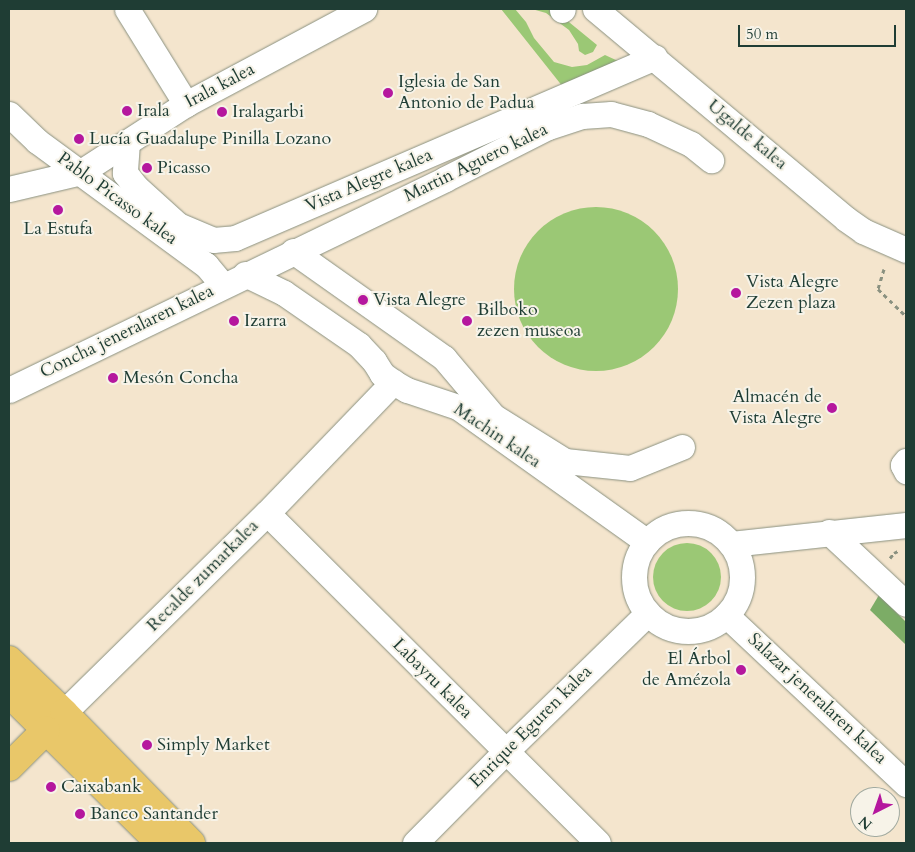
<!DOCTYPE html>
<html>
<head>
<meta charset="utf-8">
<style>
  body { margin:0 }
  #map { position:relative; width:915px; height:852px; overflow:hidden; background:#f4e5cd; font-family:Cardo,serif }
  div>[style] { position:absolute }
  .green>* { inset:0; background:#9bc875 }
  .round { border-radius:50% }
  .forest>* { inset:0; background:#7cac66 }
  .path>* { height:3px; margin-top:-1.5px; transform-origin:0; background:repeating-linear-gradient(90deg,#8a9180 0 4px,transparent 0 8px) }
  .roads { filter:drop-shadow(0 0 1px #8a9180) drop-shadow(0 0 1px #8a9180) }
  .minor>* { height:25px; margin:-12.5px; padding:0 12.5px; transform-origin:12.5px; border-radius:12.5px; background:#fff }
  .minor>.ring { margin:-12.5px; padding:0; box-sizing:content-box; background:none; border:25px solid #fff; border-radius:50% }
  .major>* { height:28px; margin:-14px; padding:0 14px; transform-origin:14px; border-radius:14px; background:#e9c769 }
  .dots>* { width:14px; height:14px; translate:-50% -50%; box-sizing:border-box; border:2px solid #f7f3e8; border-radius:50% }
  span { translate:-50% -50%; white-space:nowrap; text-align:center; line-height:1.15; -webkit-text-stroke:4px #f7f3e8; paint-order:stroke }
  .poi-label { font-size:18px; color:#1f3d34 }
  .left { translate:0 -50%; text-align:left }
  .right { translate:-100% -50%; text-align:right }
  .street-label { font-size:18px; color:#1f3d34 }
  .frame { position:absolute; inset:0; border:10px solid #1f3d34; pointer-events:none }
  .north { position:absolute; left:850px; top:787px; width:50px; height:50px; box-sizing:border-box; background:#f7f3e8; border:1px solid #a1aaa0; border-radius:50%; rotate:221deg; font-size:14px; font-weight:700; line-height:20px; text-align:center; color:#1f3d34 }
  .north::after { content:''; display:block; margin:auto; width:18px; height:22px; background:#b5179e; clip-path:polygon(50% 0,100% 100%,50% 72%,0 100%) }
  .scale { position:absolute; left:738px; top:25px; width:158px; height:22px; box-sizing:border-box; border:2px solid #1f3d34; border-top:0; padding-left:6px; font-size:15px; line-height:18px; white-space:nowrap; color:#1f3d34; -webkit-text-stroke:4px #f7f3e8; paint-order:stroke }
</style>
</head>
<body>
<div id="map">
  <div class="green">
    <i style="clip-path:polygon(501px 9px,515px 9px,526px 22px,534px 38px,554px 62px,572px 67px,587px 65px,605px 55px,618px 61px,563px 87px)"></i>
    <i style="clip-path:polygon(532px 9px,553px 9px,597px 45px,593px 52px,585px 55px,579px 51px,578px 44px,569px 30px,546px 13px)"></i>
    <i class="round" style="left:514px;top:207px;width:164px;height:164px"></i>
    <i class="round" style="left:653px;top:543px;width:68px;height:68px"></i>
  </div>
  <div class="forest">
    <i style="clip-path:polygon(879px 595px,906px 622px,906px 645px,870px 610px)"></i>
  </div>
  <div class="path">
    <i style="left:884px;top:269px;width:21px;rotate:107deg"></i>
    <i style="left:878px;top:289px;width:39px;rotate:44deg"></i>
    <i style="left:890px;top:558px;width:6px;rotate:-51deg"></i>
    <i style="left:894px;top:553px;width:7px;rotate:-27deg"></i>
  </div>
  <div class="roads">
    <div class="minor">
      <i style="left:127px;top:9px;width:112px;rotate:58.2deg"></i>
      <i style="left:595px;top:9px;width:327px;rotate:39.9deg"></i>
      <i style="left:846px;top:219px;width:21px;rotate:35deg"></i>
      <i style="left:863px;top:231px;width:47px;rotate:23.8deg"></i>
      <i style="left:562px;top:10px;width:1px;rotate:-45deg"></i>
      <i style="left:9px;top:114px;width:39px;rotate:44deg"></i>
      <i style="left:37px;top:141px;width:210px;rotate:36.3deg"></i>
      <i style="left:206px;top:265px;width:26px;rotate:50deg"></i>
      <i style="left:127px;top:142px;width:31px;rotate:94deg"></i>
      <i style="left:125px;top:173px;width:18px;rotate:52deg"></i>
      <i style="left:136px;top:187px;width:57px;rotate:42.1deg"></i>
      <i style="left:178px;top:225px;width:38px;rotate:23deg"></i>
      <i style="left:213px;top:240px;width:22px;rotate:-5deg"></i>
      <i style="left:235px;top:238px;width:457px;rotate:-23.3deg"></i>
      <i style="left:9px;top:189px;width:74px;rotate:-13.3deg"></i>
      <i style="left:81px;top:172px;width:125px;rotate:-32.9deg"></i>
      <i style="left:186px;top:104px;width:202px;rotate:-28.1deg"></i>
      <i style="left:293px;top:251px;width:185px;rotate:35.3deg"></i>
      <i style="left:444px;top:358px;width:76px;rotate:49.8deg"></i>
      <i style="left:493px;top:416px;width:85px;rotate:32deg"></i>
      <i style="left:565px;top:461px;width:65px;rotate:6.1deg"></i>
      <i style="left:630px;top:468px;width:56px;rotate:-22deg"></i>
      <i style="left:245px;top:274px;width:43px;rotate:26deg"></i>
      <i style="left:284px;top:293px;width:91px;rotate:34.7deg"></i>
      <i style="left:359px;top:345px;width:22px;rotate:47deg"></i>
      <i style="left:374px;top:361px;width:15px;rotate:58deg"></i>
      <i style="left:382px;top:374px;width:14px;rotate:36deg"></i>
      <i style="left:393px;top:382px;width:16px;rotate:30deg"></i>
      <i style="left:407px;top:390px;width:54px;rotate:18.4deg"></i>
      <i style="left:458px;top:407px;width:232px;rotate:35.5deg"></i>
      <i style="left:9px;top:390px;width:484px;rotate:-25.8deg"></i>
      <i style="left:445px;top:179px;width:115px;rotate:-26.8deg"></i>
      <i style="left:548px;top:127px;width:36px;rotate:-18deg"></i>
      <i style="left:582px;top:116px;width:29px;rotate:-4deg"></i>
      <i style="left:611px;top:114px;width:38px;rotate:15deg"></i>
      <i style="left:648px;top:124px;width:47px;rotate:24.9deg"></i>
      <i style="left:691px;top:144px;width:26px;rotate:39deg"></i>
      <i style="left:906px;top:461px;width:5px;rotate:127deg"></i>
      <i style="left:903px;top:465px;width:7px;rotate:63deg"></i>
      <i style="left:267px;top:513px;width:467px;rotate:44.9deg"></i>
      <i class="ring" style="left:634px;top:523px;width:83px;height:83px"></i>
      <i style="left:829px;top:532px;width:105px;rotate:43.1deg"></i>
      <i style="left:731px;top:544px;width:176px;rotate:-6.2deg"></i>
      <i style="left:726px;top:615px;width:247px;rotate:43.2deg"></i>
      <i style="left:49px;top:727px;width:305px;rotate:-44.5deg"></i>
      <i style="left:267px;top:513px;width:182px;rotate:-46.1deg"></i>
      <i style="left:415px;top:843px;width:129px;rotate:-45.3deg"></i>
      <i style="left:506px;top:751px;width:198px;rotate:-44.2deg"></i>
    </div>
    <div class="major">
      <i style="left:9px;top:660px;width:76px;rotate:43.9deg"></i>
      <i style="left:64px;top:713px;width:182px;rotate:45.7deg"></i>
      <i style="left:9px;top:693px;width:213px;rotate:44.8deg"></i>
      <i style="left:9px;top:767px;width:52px;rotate:-45deg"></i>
    </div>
  </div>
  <div class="dots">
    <i style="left:388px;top:93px;background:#b5179e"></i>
    <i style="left:127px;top:111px;background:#b5179e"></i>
    <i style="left:222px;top:112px;background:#b5179e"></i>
    <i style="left:79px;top:139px;background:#b5179e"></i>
    <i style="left:147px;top:168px;background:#b5179e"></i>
    <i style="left:58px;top:210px;background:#b5179e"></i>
    <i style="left:736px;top:293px;background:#b5179e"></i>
    <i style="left:363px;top:300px;background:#b5179e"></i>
    <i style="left:234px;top:321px;background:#b5179e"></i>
    <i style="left:467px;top:321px;background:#b5179e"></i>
    <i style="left:113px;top:378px;background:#b5179e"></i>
    <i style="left:832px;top:408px;background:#b5179e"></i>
    <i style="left:741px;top:670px;background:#b5179e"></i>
    <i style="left:147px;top:745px;background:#b5179e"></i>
    <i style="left:51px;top:787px;background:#b5179e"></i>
    <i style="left:80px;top:814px;background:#b5179e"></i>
  </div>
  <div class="poi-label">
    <span class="left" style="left:398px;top:93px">Iglesia de San<br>Antonio de Padua</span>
    <span class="left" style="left:137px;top:111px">Irala</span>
    <span class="left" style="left:232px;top:112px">Iralagarbi</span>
    <span class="left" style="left:89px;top:139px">Lucía Guadalupe Pinilla Lozano</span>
    <span class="left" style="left:157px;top:168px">Picasso</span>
    <span style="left:58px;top:229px">La Estufa</span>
    <span class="left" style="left:746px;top:293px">Vista Alegre<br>Zezen plaza</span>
    <span class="left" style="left:373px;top:300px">Vista Alegre</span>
    <span class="left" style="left:477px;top:321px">Bilboko<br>zezen museoa</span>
    <span class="left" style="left:244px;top:321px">Izarra</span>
    <span class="left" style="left:123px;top:378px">Mesón Concha</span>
    <span class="right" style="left:822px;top:408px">Almacén de<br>Vista Alegre</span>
    <span class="right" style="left:731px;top:670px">El Árbol<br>de Amézola</span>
    <span class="left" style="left:157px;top:745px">Simply Market</span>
    <span class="left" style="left:61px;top:787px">Caixabank</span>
    <span class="left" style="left:90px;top:814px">Banco Santander</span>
  </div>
  <div class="street-label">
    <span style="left:220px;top:86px;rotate:-28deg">Irala kalea</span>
    <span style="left:747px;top:135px;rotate:40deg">Ugalde kalea</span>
    <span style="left:476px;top:163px;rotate:-26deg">Martin Aguero kalea</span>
    <span style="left:369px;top:181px;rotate:-23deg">Vista Alegre kalea</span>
    <span style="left:117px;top:199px;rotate:36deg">Pablo Picasso kalea</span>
    <span style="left:127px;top:332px;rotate:-26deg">Concha jeneralaren kalea</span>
    <span style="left:497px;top:436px;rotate:34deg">Machin kalea</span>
    <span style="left:203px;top:576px;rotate:-45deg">Recalde zumarkalea</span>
    <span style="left:432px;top:679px;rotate:45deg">Labayru kalea</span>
    <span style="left:817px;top:699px;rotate:43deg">Salazar jeneralaren kalea</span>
    <span style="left:531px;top:727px;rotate:-45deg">Enrique Eguren kalea</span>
  </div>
  <div class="frame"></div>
  <div class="north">N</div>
  <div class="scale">50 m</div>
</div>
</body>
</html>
